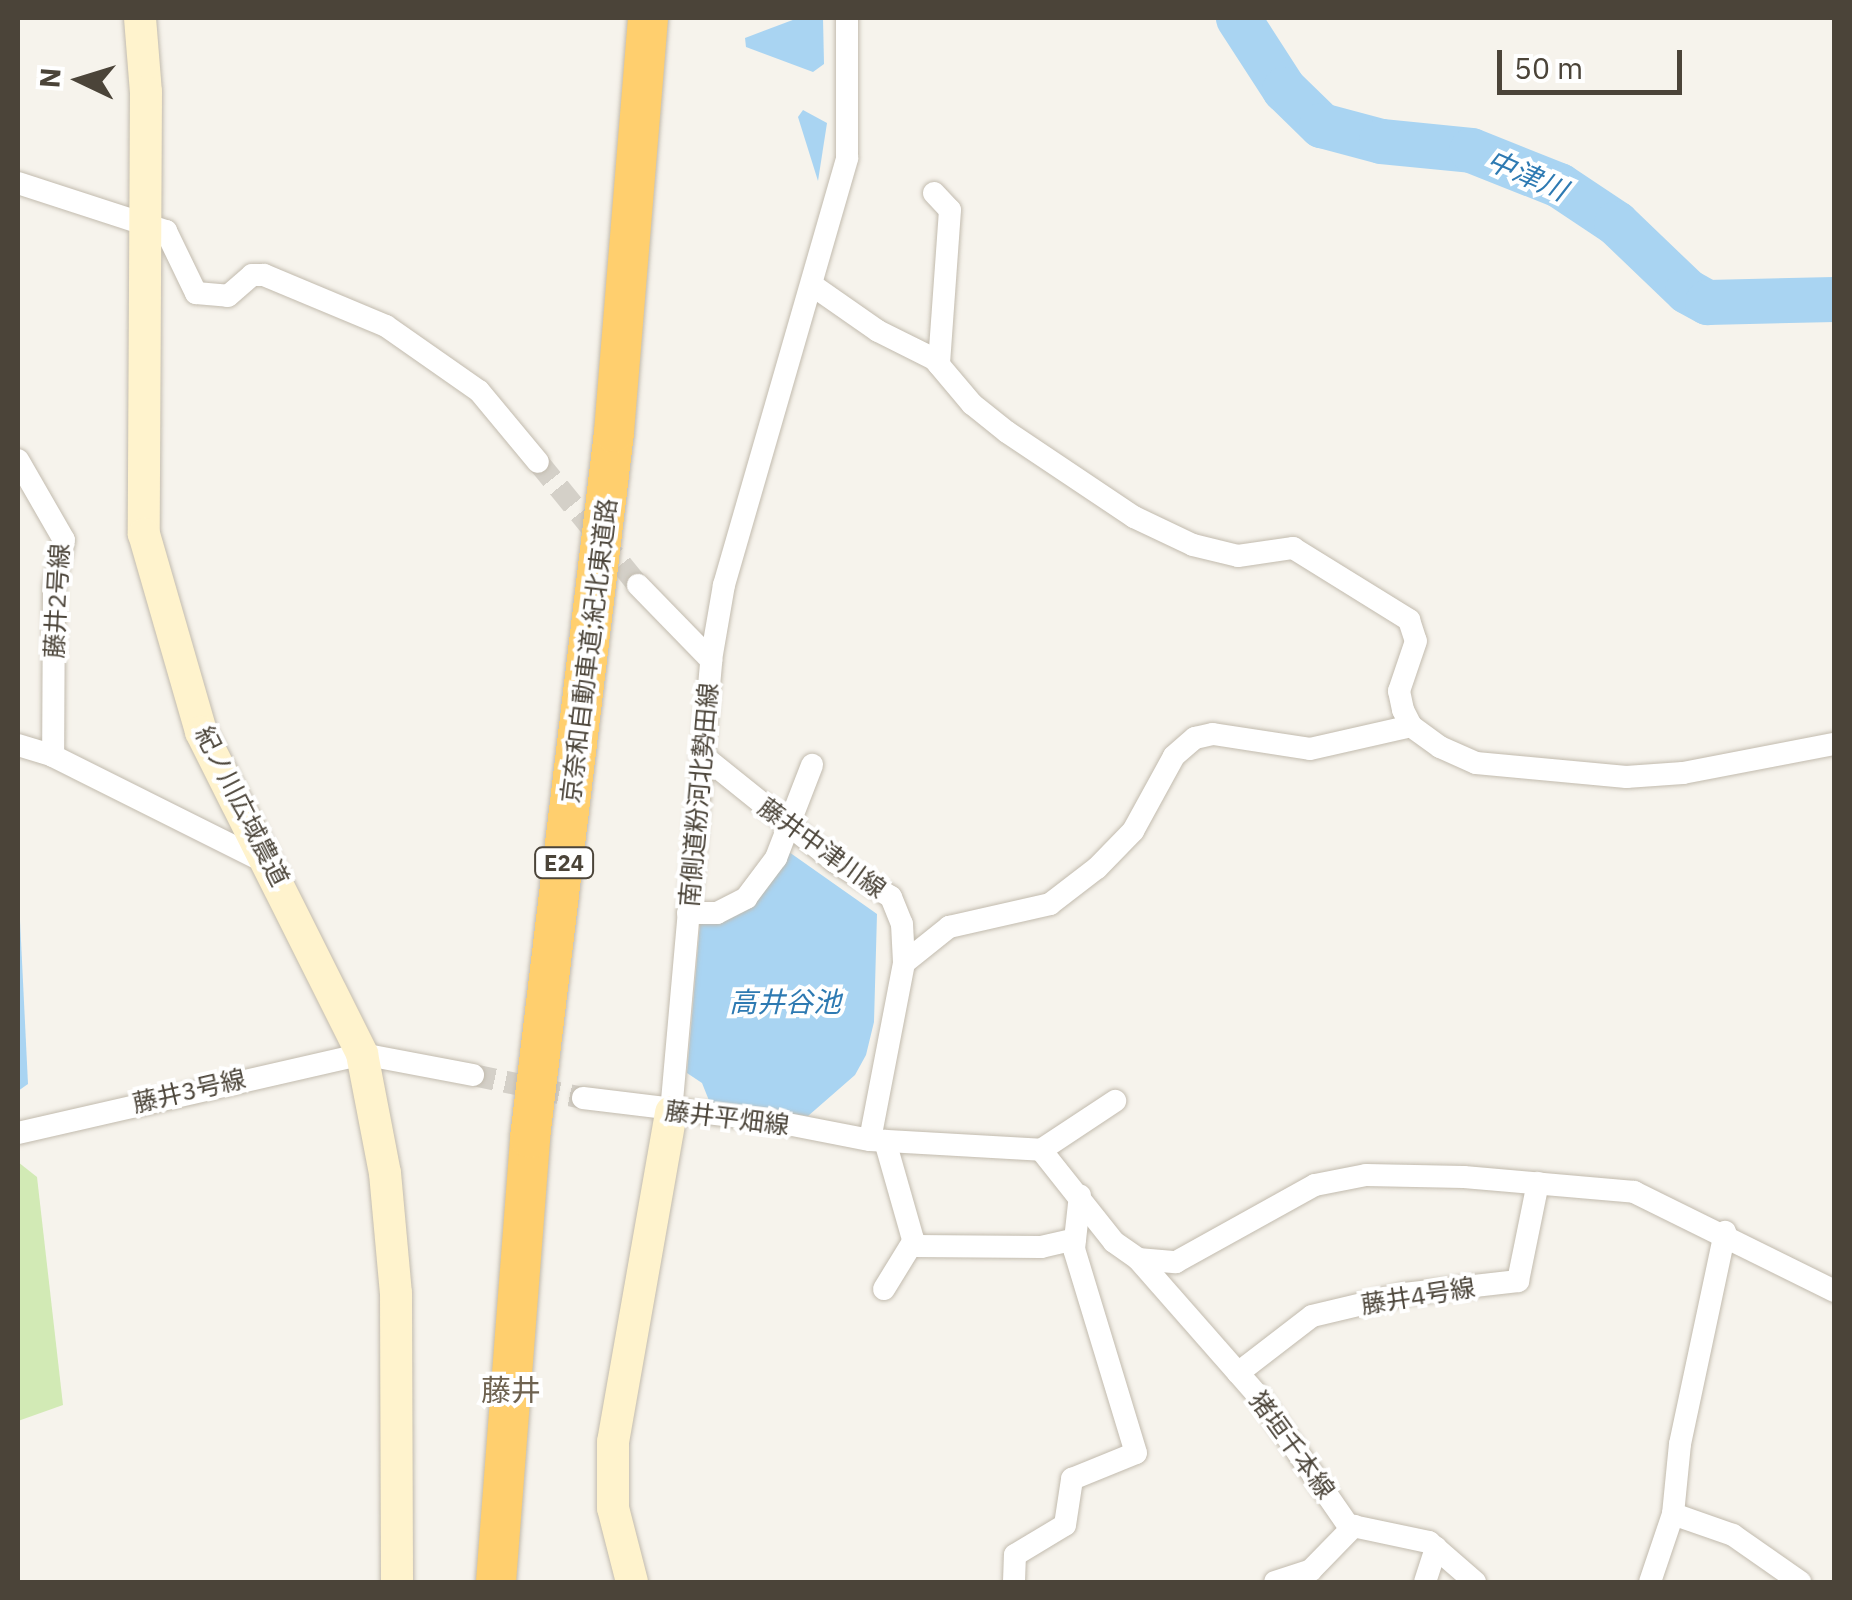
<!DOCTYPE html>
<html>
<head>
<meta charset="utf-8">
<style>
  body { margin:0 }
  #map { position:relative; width:1852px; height:1600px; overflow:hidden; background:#f6f3ec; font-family:"IBM Plex Sans","Noto Sans JP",sans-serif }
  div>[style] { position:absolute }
  .green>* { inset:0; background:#d2eab5 }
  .water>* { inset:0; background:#a9d4f2 }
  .river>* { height:45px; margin:-22.5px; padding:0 22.5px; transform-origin:22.5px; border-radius:22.5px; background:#a9d4f2 }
  .street-tunnel>* { height:22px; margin-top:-11px; transform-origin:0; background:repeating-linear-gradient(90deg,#d4d0c8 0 22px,transparent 0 33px) }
  .roads { filter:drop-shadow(0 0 2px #c2bbae) drop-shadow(0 0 2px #c2bbae) }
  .street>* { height:22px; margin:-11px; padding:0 11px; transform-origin:11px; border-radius:11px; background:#fff }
  .secondary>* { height:32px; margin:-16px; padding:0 16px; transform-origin:16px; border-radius:16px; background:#fff3cd }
  .highway>* { height:40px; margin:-20px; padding:0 20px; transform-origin:20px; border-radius:20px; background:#ffcf6e }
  span { translate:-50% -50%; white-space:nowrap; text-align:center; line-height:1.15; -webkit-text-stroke:8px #fff; paint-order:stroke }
  .shield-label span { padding:2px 8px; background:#fff; border:2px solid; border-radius:8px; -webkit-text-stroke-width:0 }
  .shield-label { font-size:22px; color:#4b4439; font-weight:700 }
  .street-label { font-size:25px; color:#4b4439 }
  .water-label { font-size:28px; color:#2e7ab2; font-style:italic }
  .quarter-label { font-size:30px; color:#6e6250 }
  .frame { position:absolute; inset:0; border:20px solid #4b4439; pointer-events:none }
  .north { position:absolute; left:30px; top:30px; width:100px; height:100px; -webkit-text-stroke:8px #fff; paint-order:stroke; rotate:274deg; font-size:28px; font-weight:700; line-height:40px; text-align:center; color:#4b4439 }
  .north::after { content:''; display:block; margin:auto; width:35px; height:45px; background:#4b4439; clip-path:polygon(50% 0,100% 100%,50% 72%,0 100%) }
  .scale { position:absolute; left:1497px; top:50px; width:185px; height:45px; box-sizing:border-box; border:5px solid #4b4439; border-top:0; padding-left:12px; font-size:30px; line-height:35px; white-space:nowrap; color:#4b4439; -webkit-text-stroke:8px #fff; paint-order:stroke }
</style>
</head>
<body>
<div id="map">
  <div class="green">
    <i style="clip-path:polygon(18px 1162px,37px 1177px,63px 1405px,18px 1421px)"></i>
  </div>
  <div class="water">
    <i style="clip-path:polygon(798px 18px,823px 18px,824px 64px,813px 72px,746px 47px,745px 38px)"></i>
    <i style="clip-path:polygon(803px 110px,827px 123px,818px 181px,798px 117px)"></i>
    <i style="clip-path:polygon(789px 852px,877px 914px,874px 1022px,866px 1055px,855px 1075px,808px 1116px,710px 1103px,702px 1083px,687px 1073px,700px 924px,719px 919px)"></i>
    <i style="clip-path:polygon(18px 879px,28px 1084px,18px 1091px)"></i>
  </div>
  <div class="river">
    <i style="left:1238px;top:18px;width:85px;rotate:57.1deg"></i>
    <i style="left:1284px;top:89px;width:52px;rotate:44.2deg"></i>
    <i style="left:1321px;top:125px;width:62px;rotate:14.9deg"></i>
    <i style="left:1381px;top:141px;width:90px;rotate:5.7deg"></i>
    <i style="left:1471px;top:150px;width:95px;rotate:21.7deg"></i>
    <i style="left:1559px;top:185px;width:69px;rotate:33.7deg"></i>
    <i style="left:1616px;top:223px;width:98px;rotate:43.8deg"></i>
    <i style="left:1687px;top:291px;width:23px;rotate:29deg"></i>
    <i style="left:1707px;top:302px;width:127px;rotate:-1.4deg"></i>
  </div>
  <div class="street-tunnel">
    <i style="left:538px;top:462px;width:159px;rotate:50.9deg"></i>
    <i style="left:473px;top:1075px;width:112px;rotate:11.8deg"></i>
  </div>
  <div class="roads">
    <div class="street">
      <i style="left:18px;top:183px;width:156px;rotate:18deg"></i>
      <i style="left:166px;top:231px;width:69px;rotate:64.2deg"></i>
      <i style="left:196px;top:293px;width:32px;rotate:5deg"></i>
      <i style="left:228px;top:296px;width:32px;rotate:-41deg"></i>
      <i style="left:252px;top:275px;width:12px"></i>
      <i style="left:264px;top:275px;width:132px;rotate:22.7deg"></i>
      <i style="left:386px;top:326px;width:113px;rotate:35deg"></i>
      <i style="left:479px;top:391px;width:92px;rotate:50.3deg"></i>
      <i style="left:934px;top:193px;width:23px;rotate:47deg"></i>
      <i style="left:950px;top:210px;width:155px;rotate:94.1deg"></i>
      <i style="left:812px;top:285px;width:80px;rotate:34.9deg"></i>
      <i style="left:878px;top:331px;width:63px;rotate:26.6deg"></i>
      <i style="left:934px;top:359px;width:59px;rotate:49.8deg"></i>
      <i style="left:972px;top:404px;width:45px;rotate:38.7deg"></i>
      <i style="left:1007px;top:432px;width:153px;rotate:33.8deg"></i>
      <i style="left:1134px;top:517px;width:65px;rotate:25.4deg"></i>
      <i style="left:1193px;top:545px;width:46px;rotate:13.7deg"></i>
      <i style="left:1238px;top:556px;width:56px;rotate:-8.3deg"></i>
      <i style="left:1293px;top:548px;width:137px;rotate:31.8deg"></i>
      <i style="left:1409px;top:620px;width:22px;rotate:72deg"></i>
      <i style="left:1416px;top:641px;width:53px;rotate:108.8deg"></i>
      <i style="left:1399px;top:691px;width:19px;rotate:78deg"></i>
      <i style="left:1403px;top:710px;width:18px;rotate:63deg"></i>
      <i style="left:1411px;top:726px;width:36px;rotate:36deg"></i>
      <i style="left:1440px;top:747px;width:39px;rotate:24deg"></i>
      <i style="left:1476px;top:763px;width:151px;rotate:5.3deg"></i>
      <i style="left:1626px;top:777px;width:57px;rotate:-4deg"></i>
      <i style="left:1683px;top:773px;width:154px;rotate:-10.9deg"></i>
      <i style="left:18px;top:460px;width:92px;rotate:60.1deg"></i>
      <i style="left:64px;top:540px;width:47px;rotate:102.3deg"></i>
      <i style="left:54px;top:586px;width:170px;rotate:90.3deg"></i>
      <i style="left:638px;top:585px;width:105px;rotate:45.8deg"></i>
      <i style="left:18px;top:745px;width:37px;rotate:17deg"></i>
      <i style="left:53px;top:756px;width:239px;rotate:26.6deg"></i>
      <i style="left:702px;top:755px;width:171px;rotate:38.8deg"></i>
      <i style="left:835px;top:862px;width:66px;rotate:32deg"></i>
      <i style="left:891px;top:897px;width:29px;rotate:68deg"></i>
      <i style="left:902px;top:924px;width:39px;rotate:87deg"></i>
      <i style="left:904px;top:963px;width:180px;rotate:100.9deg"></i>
      <i style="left:688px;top:913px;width:29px"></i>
      <i style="left:717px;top:913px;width:33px;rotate:-27deg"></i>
      <i style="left:746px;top:898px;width:50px;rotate:-53.1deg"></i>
      <i style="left:776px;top:858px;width:100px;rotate:-68.8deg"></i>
      <i style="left:904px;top:963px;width:58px;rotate:-38.7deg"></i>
      <i style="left:949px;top:927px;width:104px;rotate:-12.8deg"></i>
      <i style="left:1050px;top:904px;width:59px;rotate:-37.5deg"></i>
      <i style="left:1097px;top:868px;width:52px;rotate:-45.8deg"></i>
      <i style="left:1133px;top:831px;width:85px;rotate:-61.3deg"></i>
      <i style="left:1174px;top:756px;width:28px;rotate:-41deg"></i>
      <i style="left:1195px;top:738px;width:18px;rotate:-13deg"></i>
      <i style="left:1213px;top:734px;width:98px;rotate:8.8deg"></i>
      <i style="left:1310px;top:749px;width:104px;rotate:-12.8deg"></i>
      <i style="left:583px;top:1098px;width:190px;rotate:6.9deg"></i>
      <i style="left:772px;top:1121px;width:100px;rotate:11deg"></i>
      <i style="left:870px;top:1140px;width:171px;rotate:3.3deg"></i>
      <i style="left:1041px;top:1150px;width:117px;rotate:51.6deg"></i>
      <i style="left:1114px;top:1242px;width:29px;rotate:35deg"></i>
      <i style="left:1138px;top:1259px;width:38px;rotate:5deg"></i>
      <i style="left:1176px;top:1262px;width:159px;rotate:-29deg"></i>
      <i style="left:1315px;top:1185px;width:52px;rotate:-11.1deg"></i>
      <i style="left:1366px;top:1175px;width:98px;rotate:1.2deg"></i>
      <i style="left:1464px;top:1177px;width:171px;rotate:5deg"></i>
      <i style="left:1634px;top:1192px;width:223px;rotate:26.3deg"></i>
      <i style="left:671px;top:1112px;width:454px;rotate:-84.9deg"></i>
      <i style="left:711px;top:660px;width:76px;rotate:-80.2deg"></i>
      <i style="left:724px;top:585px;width:444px;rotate:-73.9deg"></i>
      <i style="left:847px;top:158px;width:140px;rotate:-90deg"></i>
      <i style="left:18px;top:1133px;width:353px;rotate:-12.9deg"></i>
      <i style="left:362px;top:1054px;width:113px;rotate:10.7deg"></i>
      <i style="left:885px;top:1141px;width:109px;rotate:74.1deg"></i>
      <i style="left:915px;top:1246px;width:126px;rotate:0.5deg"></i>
      <i style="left:1041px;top:1247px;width:35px;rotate:-13deg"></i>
      <i style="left:1041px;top:1150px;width:89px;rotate:-33.5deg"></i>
      <i style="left:1138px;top:1259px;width:185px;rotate:48.7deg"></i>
      <i style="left:1260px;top:1398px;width:155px;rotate:55.3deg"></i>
      <i style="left:1348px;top:1525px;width:83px;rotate:11.9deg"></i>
      <i style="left:1429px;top:1542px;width:61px;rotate:41deg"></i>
      <i style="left:884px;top:1289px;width:57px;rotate:-58.5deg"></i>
      <i style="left:1238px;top:1373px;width:93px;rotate:-37.6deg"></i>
      <i style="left:1312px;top:1316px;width:95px;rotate:-13.4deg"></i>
      <i style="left:1404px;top:1294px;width:115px;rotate:-6.5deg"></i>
      <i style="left:1518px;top:1281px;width:100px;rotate:-78.5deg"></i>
      <i style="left:1673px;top:1514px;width:70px;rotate:-84.3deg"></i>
      <i style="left:1680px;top:1444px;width:217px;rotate:-78deg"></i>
      <i style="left:1014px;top:1582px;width:27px;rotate:-88deg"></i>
      <i style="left:1015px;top:1555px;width:58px;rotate:-31deg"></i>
      <i style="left:1065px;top:1525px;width:47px;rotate:-81.3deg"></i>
      <i style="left:1072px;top:1479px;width:69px;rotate:-22.1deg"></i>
      <i style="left:1136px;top:1453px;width:213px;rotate:-106.9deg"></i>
      <i style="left:1074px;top:1249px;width:54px;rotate:-83.7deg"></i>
      <i style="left:1275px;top:1582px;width:38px;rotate:-18deg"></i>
      <i style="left:1311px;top:1570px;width:62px;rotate:-45.7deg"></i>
      <i style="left:1425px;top:1582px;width:36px;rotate:-72deg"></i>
      <i style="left:1650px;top:1582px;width:72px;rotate:-71.3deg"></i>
      <i style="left:1673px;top:1514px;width:64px;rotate:19.3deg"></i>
      <i style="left:1733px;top:1535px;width:82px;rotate:35deg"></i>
    </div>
    <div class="secondary">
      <i style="left:140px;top:18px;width:74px;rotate:85.4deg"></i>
      <i style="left:146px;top:92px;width:442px;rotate:90.3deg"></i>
      <i style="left:144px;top:534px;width:206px;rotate:73.9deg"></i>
      <i style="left:201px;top:732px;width:360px;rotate:63.4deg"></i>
      <i style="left:362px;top:1054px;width:121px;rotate:79.1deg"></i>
      <i style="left:385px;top:1173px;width:121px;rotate:84.8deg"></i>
      <i style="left:396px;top:1293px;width:289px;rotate:89.8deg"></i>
      <i style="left:632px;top:1582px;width:76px;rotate:-104.4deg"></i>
      <i style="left:613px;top:1508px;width:66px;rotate:-90deg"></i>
      <i style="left:613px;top:1442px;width:335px;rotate:-80deg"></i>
    </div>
    <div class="highway">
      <i style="left:496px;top:1582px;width:445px;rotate:-85.6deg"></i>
      <i style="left:530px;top:1138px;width:711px;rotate:-83.21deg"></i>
      <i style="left:614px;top:432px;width:415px;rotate:-85.3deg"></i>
    </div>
  </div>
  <div class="shield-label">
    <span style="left:564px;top:863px">E24</span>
  </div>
  <div class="street-label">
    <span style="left:57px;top:601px;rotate:-87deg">藤井2号線</span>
    <span style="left:589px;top:651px;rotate:-83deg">京奈和自動車道;紀北東道路</span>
    <span style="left:699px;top:795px;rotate:-85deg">南側道粉河北勢田線</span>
    <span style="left:242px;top:806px;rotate:63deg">紀ノ川広域農道</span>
    <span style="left:822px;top:848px;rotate:36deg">藤井中津川線</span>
    <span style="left:189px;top:1091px;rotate:-13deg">藤井3号線</span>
    <span style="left:727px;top:1118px;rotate:7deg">藤井平畑線</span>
    <span style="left:1418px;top:1296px;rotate:-9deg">藤井4号線</span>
    <span style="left:1292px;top:1445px;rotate:54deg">猪垣千本線</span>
  </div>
  <div class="water-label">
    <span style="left:1527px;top:175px;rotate:24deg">中津川</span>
    <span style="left:785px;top:1002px">高井谷池</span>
  </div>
  <div class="quarter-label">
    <span style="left:511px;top:1390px">藤井</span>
  </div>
  <div class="frame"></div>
  <div class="north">N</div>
  <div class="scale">50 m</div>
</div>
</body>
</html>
